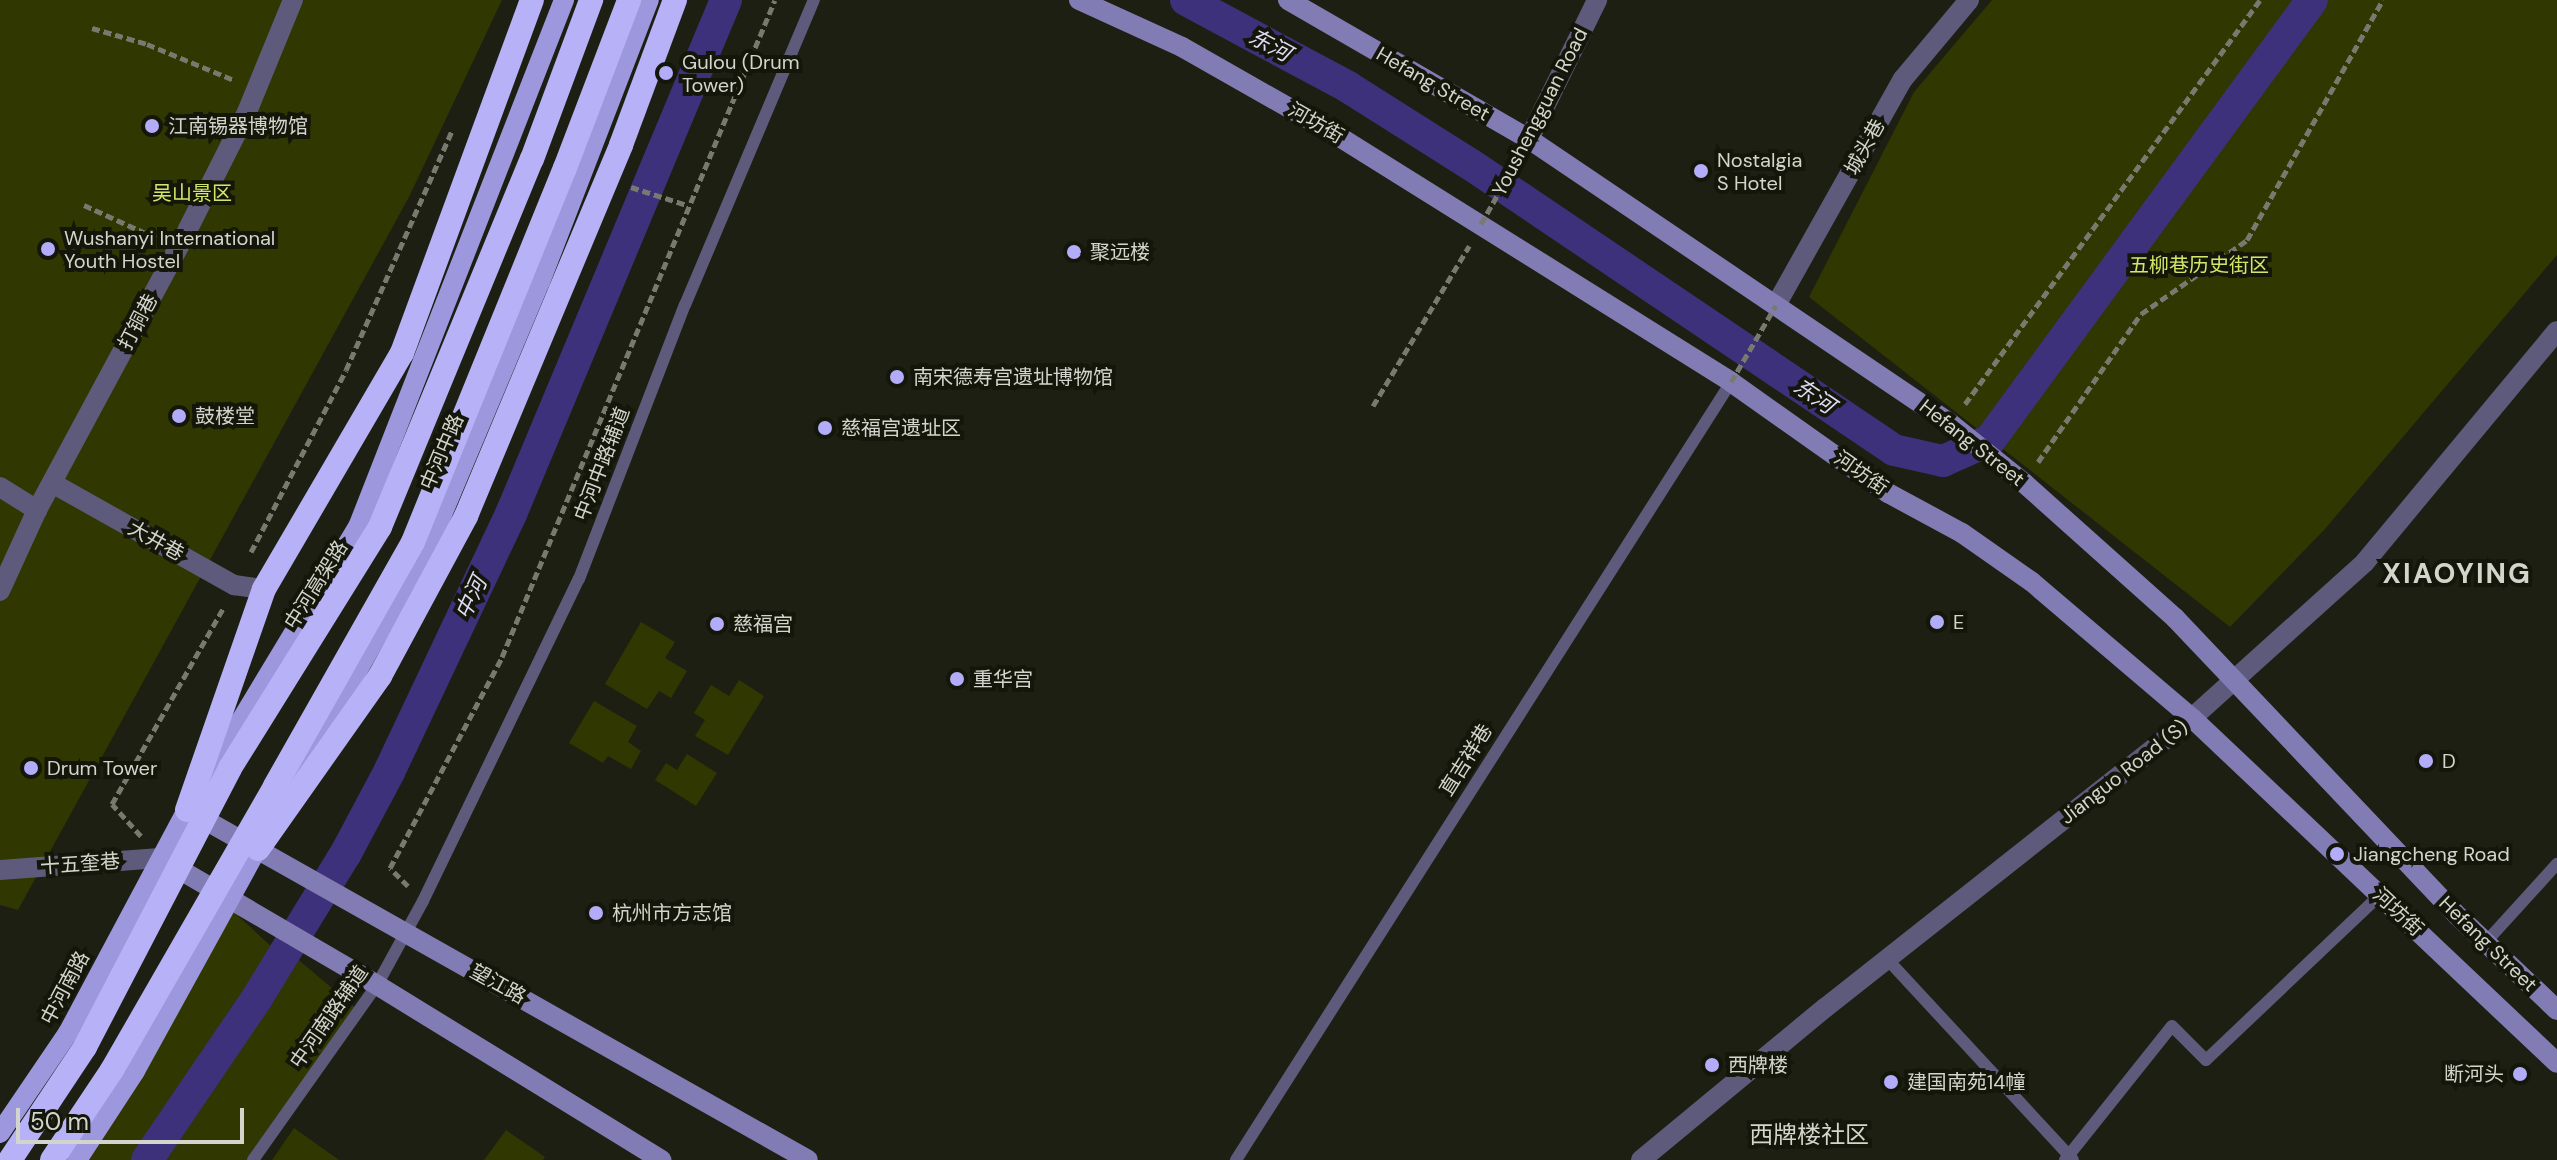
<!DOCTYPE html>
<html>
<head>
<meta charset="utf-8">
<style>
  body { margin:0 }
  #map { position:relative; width:2557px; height:1160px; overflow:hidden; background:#1d1f13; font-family:"DM Sans","Noto Sans SC",sans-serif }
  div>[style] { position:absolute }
  .green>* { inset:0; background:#303700 }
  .canal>* { height:32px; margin:-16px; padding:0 16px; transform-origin:16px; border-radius:16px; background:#3e317b }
  .path>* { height:5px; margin-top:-2.5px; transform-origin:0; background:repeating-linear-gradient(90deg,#787a70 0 8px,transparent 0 12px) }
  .lane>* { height:12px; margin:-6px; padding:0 6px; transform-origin:6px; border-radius:6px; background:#5d5a7c }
  .street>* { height:20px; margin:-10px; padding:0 10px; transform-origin:10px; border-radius:10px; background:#5d5a7c }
  .secondary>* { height:20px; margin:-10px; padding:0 10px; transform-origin:10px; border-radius:10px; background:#817cb3 }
  .primary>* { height:20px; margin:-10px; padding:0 10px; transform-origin:10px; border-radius:10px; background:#9d97de }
  .highway>* { height:24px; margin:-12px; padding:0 12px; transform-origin:12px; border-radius:12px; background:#b7b2f7 }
  .path-bridge>* { height:5px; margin-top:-2.5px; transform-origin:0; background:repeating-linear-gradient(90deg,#787a70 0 8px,transparent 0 12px) }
  .highway-bridge>* { height:24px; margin:-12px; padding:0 12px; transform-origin:12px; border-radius:12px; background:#b7b2f7 }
  .dots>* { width:22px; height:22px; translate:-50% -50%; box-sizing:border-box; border:4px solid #14160a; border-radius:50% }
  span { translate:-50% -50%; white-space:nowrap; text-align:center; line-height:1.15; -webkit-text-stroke:8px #14160a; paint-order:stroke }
  .poi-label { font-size:20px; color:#d3d5cd }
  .left { translate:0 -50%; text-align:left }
  .right { translate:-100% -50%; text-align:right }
  .street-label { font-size:20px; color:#d3d5cd }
  .park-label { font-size:20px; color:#d2e669 }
  .water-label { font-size:22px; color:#dddcf3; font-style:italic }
  .quarter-label { font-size:24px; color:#d3d5cd }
  .district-label { font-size:28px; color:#d3d5cd; font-weight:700; letter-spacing:2px }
  .scale { position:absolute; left:16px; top:1108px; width:228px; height:36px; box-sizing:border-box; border:4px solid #d3d5cd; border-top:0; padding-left:10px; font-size:24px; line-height:28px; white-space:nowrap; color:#d3d5cd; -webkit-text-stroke:6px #14160a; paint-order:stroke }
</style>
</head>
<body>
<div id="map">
  <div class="green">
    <i style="clip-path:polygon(0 0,502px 0,409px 197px,18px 910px,0 905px)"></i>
    <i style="clip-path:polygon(1992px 0,2557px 0,2557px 255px,2325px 529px,2230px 627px,1809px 297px,1914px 92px)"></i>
    <i style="clip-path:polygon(641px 622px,675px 642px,665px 658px,687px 671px,671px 698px,659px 691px,647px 709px,605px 684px)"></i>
    <i style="clip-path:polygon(739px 680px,764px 696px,728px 755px,695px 736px,705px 720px,694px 713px,711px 685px,729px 696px)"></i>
    <i style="clip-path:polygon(594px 701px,637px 726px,628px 742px,641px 751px,631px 769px,608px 756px,603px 763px,569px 743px)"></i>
    <i style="clip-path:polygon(687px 754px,717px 773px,696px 806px,655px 780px,666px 763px,677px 770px)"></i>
    <i style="clip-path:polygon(233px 911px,275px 950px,132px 1160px,87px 1160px)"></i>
    <i style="clip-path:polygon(294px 956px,359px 1011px,253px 1160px,155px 1160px)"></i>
    <i style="clip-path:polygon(294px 1128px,339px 1160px,272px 1160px)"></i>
    <i style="clip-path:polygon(506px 1130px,545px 1157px,543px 1160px,484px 1160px)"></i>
  </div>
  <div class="canal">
    <i style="left:1186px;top:0;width:184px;rotate:28.2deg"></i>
    <i style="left:1348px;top:87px;width:144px;rotate:32.3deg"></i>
    <i style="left:1470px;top:164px;width:511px;rotate:34deg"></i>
    <i style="left:1894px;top:450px;width:50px;rotate:12.7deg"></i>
    <i style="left:1943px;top:461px;width:51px;rotate:-24.1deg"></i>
    <i style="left:1990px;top:440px;width:545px;rotate:-53.8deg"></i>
    <i style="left:147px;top:1160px;width:196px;rotate:-55.8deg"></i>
    <i style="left:257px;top:998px;width:170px;rotate:-58.5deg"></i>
    <i style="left:346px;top:853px;width:92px;rotate:-62deg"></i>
    <i style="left:389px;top:772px;width:285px;rotate:-64.7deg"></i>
    <i style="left:511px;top:514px;width:557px;rotate:-67.3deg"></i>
  </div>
  <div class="path">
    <i style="left:92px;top:28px;width:57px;rotate:16.2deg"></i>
    <i style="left:147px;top:44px;width:94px;rotate:22.5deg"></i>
    <i style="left:631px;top:187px;width:59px;rotate:17.8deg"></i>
    <i style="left:84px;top:205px;width:79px;rotate:24.6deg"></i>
    <i style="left:1965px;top:404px;width:500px;rotate:-53.86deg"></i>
    <i style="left:1373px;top:406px;width:187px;rotate:-59deg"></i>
    <i style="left:2038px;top:462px;width:180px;rotate:-55.2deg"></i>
    <i style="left:2141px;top:314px;width:129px;rotate:-34.9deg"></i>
    <i style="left:2247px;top:240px;width:276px;rotate:-60.5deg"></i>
    <i style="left:251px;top:552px;width:205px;rotate:-62.4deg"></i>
    <i style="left:346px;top:370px;width:261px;rotate:-66.1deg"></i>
    <i style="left:141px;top:836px;width:43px;rotate:-132.2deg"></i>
    <i style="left:112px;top:804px;width:227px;rotate:-60.4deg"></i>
    <i style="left:408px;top:886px;width:25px;rotate:-135deg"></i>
    <i style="left:390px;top:868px;width:239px;rotate:-62deg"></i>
    <i style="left:502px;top:657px;width:711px;rotate:-67.44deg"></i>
  </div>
  <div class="lane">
    <i style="left:2485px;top:943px;width:107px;rotate:-47.7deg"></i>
    <i style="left:1888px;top:960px;width:272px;rotate:47.2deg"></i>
    <i style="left:253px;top:1160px;width:214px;rotate:-54.7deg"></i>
    <i style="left:377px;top:985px;width:96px;rotate:-61.3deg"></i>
    <i style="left:423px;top:901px;width:358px;rotate:-64.2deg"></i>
    <i style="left:579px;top:579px;width:294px;rotate:-68.9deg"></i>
    <i style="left:685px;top:305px;width:331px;rotate:-67.1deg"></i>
    <i style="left:1236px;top:1160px;width:922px;rotate:-57.53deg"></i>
    <i style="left:2065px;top:1160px;width:171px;rotate:-51.4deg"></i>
    <i style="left:2172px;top:1026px;width:48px;rotate:45deg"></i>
    <i style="left:2206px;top:1060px;width:240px;rotate:-43.5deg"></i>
  </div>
  <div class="street">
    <i style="left:1529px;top:139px;width:155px;rotate:-63.9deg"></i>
    <i style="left:1776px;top:305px;width:259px;rotate:-60.7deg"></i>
    <i style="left:1903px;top:79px;width:103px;rotate:-50.1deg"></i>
    <i style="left:52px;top:483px;width:209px;rotate:29.3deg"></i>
    <i style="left:234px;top:585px;width:30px;rotate:8deg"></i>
    <i style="left:0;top:487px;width:44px;rotate:31.9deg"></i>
    <i style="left:37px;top:510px;width:89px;rotate:114.6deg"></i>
    <i style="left:37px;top:510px;width:319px;rotate:-61.7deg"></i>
    <i style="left:188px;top:229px;width:131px;rotate:-63.2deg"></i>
    <i style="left:247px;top:112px;width:121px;rotate:-67.7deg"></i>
    <i style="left:0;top:870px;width:160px;rotate:-4.3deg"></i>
    <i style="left:1641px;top:1160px;width:239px;rotate:-39.6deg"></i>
    <i style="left:1825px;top:1008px;width:468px;rotate:-38.3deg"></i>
    <i style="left:2192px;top:718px;width:233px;rotate:-42deg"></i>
    <i style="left:2365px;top:562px;width:300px;rotate:-50.3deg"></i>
  </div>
  <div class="secondary">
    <i style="left:1079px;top:0;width:113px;rotate:24.5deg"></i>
    <i style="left:1182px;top:47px;width:170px;rotate:29.6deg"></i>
    <i style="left:1330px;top:131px;width:473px;rotate:32deg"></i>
    <i style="left:1731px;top:382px;width:192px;rotate:35.3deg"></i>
    <i style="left:1888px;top:493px;width:84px;rotate:28.4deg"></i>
    <i style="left:1962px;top:533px;width:85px;rotate:35deg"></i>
    <i style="left:2032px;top:582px;width:210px;rotate:40.4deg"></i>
    <i style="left:2192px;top:718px;width:502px;rotate:43.39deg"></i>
    <i style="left:1288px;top:0;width:278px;rotate:30deg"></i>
    <i style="left:1529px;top:139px;width:509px;rotate:34.03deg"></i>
    <i style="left:1951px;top:424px;width:94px;rotate:38.9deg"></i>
    <i style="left:2024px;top:483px;width:203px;rotate:41.8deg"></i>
    <i style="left:2175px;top:618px;width:412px;rotate:46.5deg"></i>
    <i style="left:2459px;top:917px;width:135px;rotate:43.5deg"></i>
    <i style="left:191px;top:812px;width:708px;rotate:29.42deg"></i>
    <i style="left:165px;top:861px;width:246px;rotate:30.3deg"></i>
    <i style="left:377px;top:985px;width:334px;rotate:31.6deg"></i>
  </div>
  <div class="primary">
    <i style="left:298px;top:776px;width:275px;rotate:-60.6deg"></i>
    <i style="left:433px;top:536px;width:276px;rotate:-67.2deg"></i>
    <i style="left:540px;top:282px;width:302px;rotate:-68.9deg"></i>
    <i style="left:0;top:1133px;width:121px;rotate:-55.8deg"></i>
    <i style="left:68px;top:1033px;width:253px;rotate:-61.9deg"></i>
    <i style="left:187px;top:810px;width:331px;rotate:-58.9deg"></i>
    <i style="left:358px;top:527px;width:566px;rotate:-68.65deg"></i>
    <i style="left:77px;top:1160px;width:106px;rotate:-56.9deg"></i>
    <i style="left:135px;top:1071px;width:269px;rotate:-61.2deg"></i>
  </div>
  <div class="highway">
    <i style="left:230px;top:768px;width:284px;rotate:-58.1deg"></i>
    <i style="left:380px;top:527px;width:398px;rotate:-67.6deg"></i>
    <i style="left:532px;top:159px;width:170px;rotate:-69.6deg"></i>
    <i style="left:275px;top:786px;width:280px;rotate:-60.5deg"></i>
    <i style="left:413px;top:542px;width:404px;rotate:-67.9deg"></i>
    <i style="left:565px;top:168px;width:180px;rotate:-69.1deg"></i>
    <i style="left:187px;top:810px;width:234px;rotate:-70.8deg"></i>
    <i style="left:264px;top:589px;width:273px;rotate:-59.7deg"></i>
    <i style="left:402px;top:353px;width:376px;rotate:-69.8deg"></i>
    <i style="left:258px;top:849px;width:212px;rotate:-54.8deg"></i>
    <i style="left:380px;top:676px;width:182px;rotate:-61.7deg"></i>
    <i style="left:466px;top:516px;width:402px;rotate:-67.3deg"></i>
    <i style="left:621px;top:145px;width:155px;rotate:-69.6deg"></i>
  </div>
  <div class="path-bridge">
    <i style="left:1481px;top:224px;width:98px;rotate:-60.5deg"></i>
    <i style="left:1731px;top:382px;width:89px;rotate:-59.7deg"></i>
  </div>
  <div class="highway-bridge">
    <i style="left:10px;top:1160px;width:136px;rotate:-56.4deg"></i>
    <i style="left:85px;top:1047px;width:314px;rotate:-62.5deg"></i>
    <i style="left:52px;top:1160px;width:108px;rotate:-56.3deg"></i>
    <i style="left:112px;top:1070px;width:327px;rotate:-60.1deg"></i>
  </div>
  <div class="dots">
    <i style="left:666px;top:73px;background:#b3adf9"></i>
    <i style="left:152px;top:126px;background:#b3adf9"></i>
    <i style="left:1701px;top:171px;background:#b3adf9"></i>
    <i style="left:48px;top:249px;background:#b3adf9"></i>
    <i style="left:1074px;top:252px;background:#b3adf9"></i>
    <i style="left:897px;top:377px;background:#b3adf9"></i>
    <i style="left:179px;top:416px;background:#b3adf9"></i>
    <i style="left:825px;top:428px;background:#b3adf9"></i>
    <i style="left:1937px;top:622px;background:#b3adf9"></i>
    <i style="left:717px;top:624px;background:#b3adf9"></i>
    <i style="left:957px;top:679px;background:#b3adf9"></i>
    <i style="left:2426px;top:761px;background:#b3adf9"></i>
    <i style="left:31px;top:768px;background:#b3adf9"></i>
    <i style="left:2337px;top:854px;background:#b3adf9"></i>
    <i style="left:596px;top:913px;background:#b3adf9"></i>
    <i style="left:1712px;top:1065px;background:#b3adf9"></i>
    <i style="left:2520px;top:1074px;background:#b3adf9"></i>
    <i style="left:1891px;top:1082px;background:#b3adf9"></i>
  </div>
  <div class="poi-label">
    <span class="left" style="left:682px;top:74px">Gulou (Drum<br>Tower)</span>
    <span class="left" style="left:168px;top:126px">江南锡器博物馆</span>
    <span class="left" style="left:1717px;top:172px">Nostalgia<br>S Hotel</span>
    <span class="left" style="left:64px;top:250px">Wushanyi International<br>Youth Hostel</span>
    <span class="left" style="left:1090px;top:252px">聚远楼</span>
    <span class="left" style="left:913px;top:377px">南宋德寿宫遗址博物馆</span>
    <span class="left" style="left:195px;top:416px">鼓楼堂</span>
    <span class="left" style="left:841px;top:428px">慈福宫遗址区</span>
    <span class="left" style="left:1953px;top:622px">E</span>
    <span class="left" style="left:733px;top:624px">慈福宫</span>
    <span class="left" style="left:973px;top:679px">重华宫</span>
    <span class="left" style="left:2442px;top:761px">D</span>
    <span class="left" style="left:47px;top:768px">Drum Tower</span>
    <span class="left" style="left:2353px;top:854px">Jiangcheng Road</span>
    <span class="left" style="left:612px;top:913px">杭州市方志馆</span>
    <span class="left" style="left:1728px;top:1065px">西牌楼</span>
    <span class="right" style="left:2504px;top:1074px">断河头</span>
    <span class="left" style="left:1907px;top:1082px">建国南苑14幢</span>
  </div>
  <div class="street-label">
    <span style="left:1433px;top:84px;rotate:30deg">Hefang Street</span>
    <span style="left:1540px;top:112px;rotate:-63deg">Youshengguan Road</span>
    <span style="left:1316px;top:123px;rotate:30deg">河坊街</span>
    <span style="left:1865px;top:147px;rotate:-61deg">城头巷</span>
    <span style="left:138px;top:322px;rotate:-62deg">打铜巷</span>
    <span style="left:1972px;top:443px;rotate:38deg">Hefang Street</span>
    <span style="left:442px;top:452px;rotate:-67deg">中河中路</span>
    <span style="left:602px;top:464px;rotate:-69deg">中河中路辅道</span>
    <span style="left:1861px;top:473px;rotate:35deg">河坊街</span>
    <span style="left:156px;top:541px;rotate:29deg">大井巷</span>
    <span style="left:316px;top:585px;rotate:-58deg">中河高架路</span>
    <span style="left:1466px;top:760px;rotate:-58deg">直吉祥巷</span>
    <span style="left:2124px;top:772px;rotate:-38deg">Jianguo Road (S)</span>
    <span style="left:80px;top:864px;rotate:-4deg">十五奎巷</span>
    <span style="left:2398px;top:912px;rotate:43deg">河坊街</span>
    <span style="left:2488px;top:944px;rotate:44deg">Hefang Street</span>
    <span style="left:498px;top:984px;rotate:29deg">望江路</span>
    <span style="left:65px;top:988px;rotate:-62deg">中河南路</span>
    <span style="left:329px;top:1017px;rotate:-55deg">中河南路辅道</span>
  </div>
  <div class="park-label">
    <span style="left:192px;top:193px">吴山景区</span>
    <span style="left:2199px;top:265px">五柳巷历史街区</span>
  </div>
  <div class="water-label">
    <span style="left:1270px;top:45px;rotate:28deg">东河</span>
    <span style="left:1814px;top:396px;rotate:34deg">东河</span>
    <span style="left:471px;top:598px;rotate:-65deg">中河</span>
  </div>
  <div class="quarter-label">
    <span style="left:1809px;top:1135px">西牌楼社区</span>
  </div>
  <div class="district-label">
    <span style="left:2457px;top:574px">XIAOYING</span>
  </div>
  <div class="scale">50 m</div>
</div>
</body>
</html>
